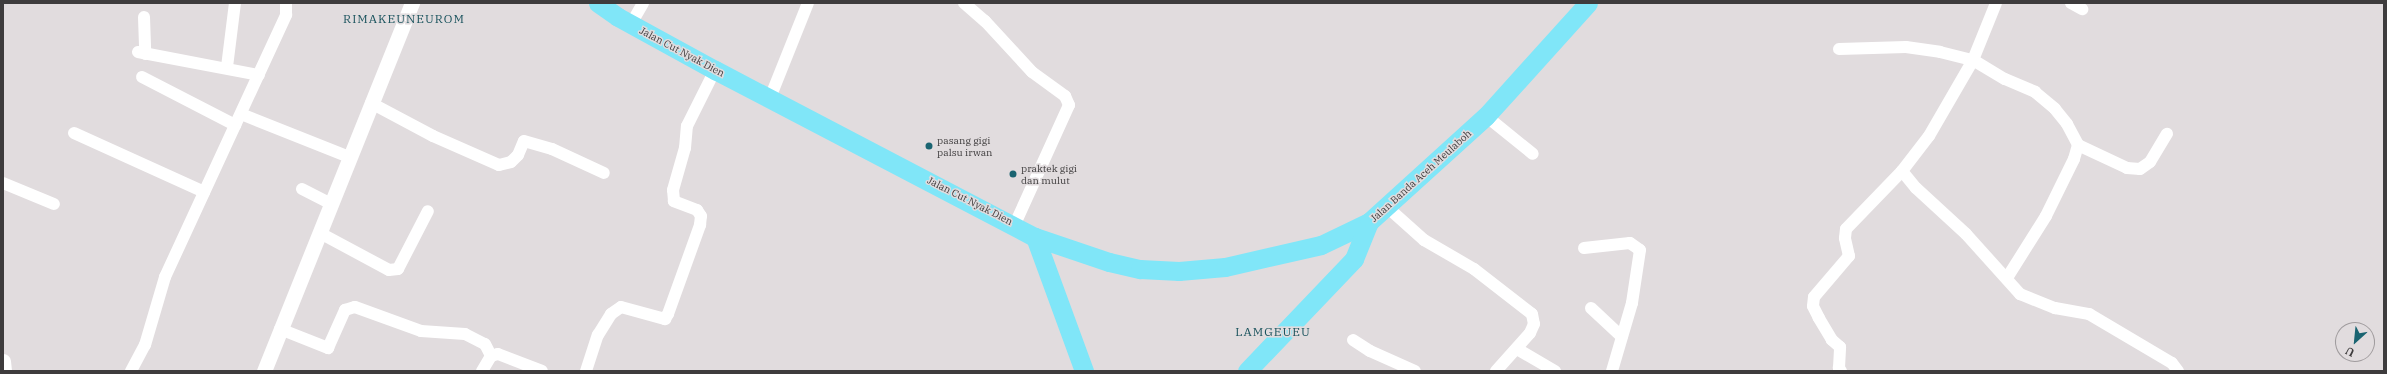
<!DOCTYPE html>
<html>
<head>
<meta charset="utf-8">
<style>
  body { margin:0 }
  #map { position:relative; width:2387px; height:374px; overflow:hidden; background:#e1dcde; font-family:"IBM Plex Serif",serif }
  div>[style] { position:absolute }
  .minor>* { height:12px; margin:-6px; padding:0 6px; transform-origin:6px; border-radius:6px; background:#fff }
  .tertiary>* { height:15px; margin:-7.5px; padding:0 7.5px; transform-origin:7.5px; border-radius:7.5px; background:#fff }
  .trunk>* { height:19px; margin:-9.5px; padding:0 9.5px; transform-origin:9.5px; border-radius:9.5px; background:#80e6f8 }
  .dots>* { width:11px; height:11px; translate:-50% -50%; box-sizing:border-box; border:2px solid #e1dcde; border-radius:50% }
  span { translate:-50% -50%; white-space:nowrap; text-align:center; line-height:1.15; -webkit-text-stroke:3px #e1dcde; paint-order:stroke }
  .street-label { font-size:10px; color:#3e3c3d }
  .poi-label { font-size:10px; color:#3e3c3d }
  .left { translate:0 -50%; text-align:left }
  .quarter-label { font-size:12px; color:#19525c; letter-spacing:1px }
  .frame { position:absolute; inset:0; border:4px solid #3e3c3d; pointer-events:none }
  .north { position:absolute; left:2335px; top:322px; width:40px; height:40px; box-sizing:border-box; background:#e1dcde; border:1px solid #a09c9e; border-radius:50%; rotate:207deg; font-size:11px; font-weight:700; line-height:16px; text-align:center; color:#3e3c3d }
  .north::after { content:''; display:block; margin:auto; width:14px; height:18px; background:#1a6471; clip-path:polygon(50% 0,100% 100%,50% 72%,0 100%) }
</style>
</head>
<body>
<div id="map">
  <div class="minor">
    <i style="left:964px;top:3px;width:28px;rotate:41deg"></i>
    <i style="left:985px;top:21px;width:69px;rotate:47.3deg"></i>
    <i style="left:1032px;top:72px;width:41px;rotate:36deg"></i>
    <i style="left:1065px;top:96px;width:10px;rotate:66deg"></i>
    <i style="left:1069px;top:105px;width:131px;rotate:114.4deg"></i>
    <i style="left:2071px;top:3px;width:13px;rotate:29deg"></i>
    <i style="left:144px;top:17px;width:37px;rotate:88deg"></i>
    <i style="left:631px;top:24px;width:24px;rotate:-60deg"></i>
    <i style="left:1839px;top:49px;width:67px;rotate:-1.7deg"></i>
    <i style="left:1906px;top:47px;width:34px;rotate:8deg"></i>
    <i style="left:1940px;top:52px;width:34px;rotate:14deg"></i>
    <i style="left:1973px;top:60px;width:37px;rotate:31deg"></i>
    <i style="left:2005px;top:79px;width:33px;rotate:23deg"></i>
    <i style="left:2035px;top:92px;width:26px;rotate:40deg"></i>
    <i style="left:2055px;top:109px;width:19px;rotate:51deg"></i>
    <i style="left:2067px;top:124px;width:24px;rotate:62deg"></i>
    <i style="left:2078px;top:145px;width:15px;rotate:106deg"></i>
    <i style="left:2074px;top:159px;width:64px;rotate:116.2deg"></i>
    <i style="left:2046px;top:216px;width:73px;rotate:122.2deg"></i>
    <i style="left:138px;top:52px;width:123px;rotate:10.8deg"></i>
    <i style="left:227px;top:67px;width:64px;rotate:-82.9deg"></i>
    <i style="left:142px;top:77px;width:105px;rotate:27.3deg"></i>
    <i style="left:770px;top:98px;width:102px;rotate:-68.2deg"></i>
    <i style="left:371px;top:103px;width:70px;rotate:28deg"></i>
    <i style="left:433px;top:136px;width:72px;rotate:23.7deg"></i>
    <i style="left:499px;top:165px;width:12px;rotate:-14deg"></i>
    <i style="left:511px;top:162px;width:10px;rotate:-45deg"></i>
    <i style="left:518px;top:155px;width:15px;rotate:-67deg"></i>
    <i style="left:524px;top:141px;width:29px;rotate:16deg"></i>
    <i style="left:552px;top:149px;width:57px;rotate:24.8deg"></i>
    <i style="left:241px;top:114px;width:116px;rotate:21.7deg"></i>
    <i style="left:1486px;top:116px;width:60px;rotate:39deg"></i>
    <i style="left:74px;top:133px;width:143px;rotate:24.4deg"></i>
    <i style="left:2078px;top:145px;width:54px;rotate:25.1deg"></i>
    <i style="left:2127px;top:168px;width:13px;rotate:4deg"></i>
    <i style="left:2140px;top:169px;width:12px;rotate:-35deg"></i>
    <i style="left:2150px;top:162px;width:33px;rotate:-59deg"></i>
    <i style="left:1902px;top:171px;width:22px;rotate:51deg"></i>
    <i style="left:1916px;top:188px;width:68px;rotate:42.6deg"></i>
    <i style="left:1966px;top:234px;width:81px;rotate:48deg"></i>
    <i style="left:2020px;top:294px;width:38px;rotate:22deg"></i>
    <i style="left:2055px;top:308px;width:35px;rotate:10deg"></i>
    <i style="left:2089px;top:314px;width:96px;rotate:30.6deg"></i>
    <i style="left:2172px;top:363px;width:10px;rotate:53deg"></i>
    <i style="left:3px;top:183px;width:55px;rotate:22.4deg"></i>
    <i style="left:302px;top:189px;width:33px;rotate:27deg"></i>
    <i style="left:1386px;top:206px;width:51px;rotate:41.8deg"></i>
    <i style="left:1424px;top:240px;width:58px;rotate:30.1deg"></i>
    <i style="left:1474px;top:269px;width:73px;rotate:37.8deg"></i>
    <i style="left:1532px;top:314px;width:10px;rotate:79deg"></i>
    <i style="left:1534px;top:324px;width:10px;rotate:114deg"></i>
    <i style="left:1530px;top:333px;width:51px;rotate:131.8deg"></i>
    <i style="left:320px;top:233px;width:78px;rotate:28.2deg"></i>
    <i style="left:389px;top:270px;width:9px;rotate:-6deg"></i>
    <i style="left:398px;top:269px;width:65px;rotate:-62.7deg"></i>
    <i style="left:1584px;top:248px;width:46px;rotate:-6.2deg"></i>
    <i style="left:1630px;top:243px;width:12px;rotate:35deg"></i>
    <i style="left:1640px;top:250px;width:54px;rotate:98.6deg"></i>
    <i style="left:1632px;top:303px;width:71px;rotate:106.4deg"></i>
    <i style="left:1591px;top:308px;width:42px;rotate:43.1deg"></i>
    <i style="left:280px;top:329px;width:52px;rotate:21.6deg"></i>
    <i style="left:328px;top:348px;width:42px;rotate:-65.9deg"></i>
    <i style="left:345px;top:310px;width:10px;rotate:-17deg"></i>
    <i style="left:355px;top:307px;width:70px;rotate:20deg"></i>
    <i style="left:421px;top:331px;width:44px;rotate:3.9deg"></i>
    <i style="left:465px;top:334px;width:22px;rotate:27deg"></i>
    <i style="left:485px;top:344px;width:13px;rotate:63deg"></i>
    <i style="left:1353px;top:340px;width:20px;rotate:33deg"></i>
    <i style="left:1370px;top:351px;width:49px;rotate:24deg"></i>
    <i style="left:1517px;top:349px;width:44px;rotate:30.1deg"></i>
    <i style="left:131px;top:371px;width:30px;rotate:-62deg"></i>
    <i style="left:145px;top:345px;width:71px;rotate:-73.6deg"></i>
    <i style="left:165px;top:277px;width:289px;rotate:-65.2deg"></i>
    <i style="left:286px;top:15px;width:12px;rotate:-90deg"></i>
    <i style="left:482px;top:371px;width:17px;rotate:-59deg"></i>
    <i style="left:491px;top:356px;width:7px;rotate:-16deg"></i>
    <i style="left:498px;top:354px;width:47px;rotate:21.1deg"></i>
    <i style="left:586px;top:371px;width:38px;rotate:-72deg"></i>
    <i style="left:598px;top:335px;width:25px;rotate:-58deg"></i>
    <i style="left:611px;top:314px;width:12px;rotate:-35deg"></i>
    <i style="left:621px;top:307px;width:46px;rotate:15.3deg"></i>
    <i style="left:665px;top:319px;width:6px;rotate:-59deg"></i>
    <i style="left:668px;top:314px;width:95px;rotate:-70.2deg"></i>
    <i style="left:700px;top:225px;width:9px;rotate:-84deg"></i>
    <i style="left:701px;top:216px;width:7px;rotate:-124deg"></i>
    <i style="left:697px;top:210px;width:25px;rotate:-159deg"></i>
    <i style="left:674px;top:201px;width:11px;rotate:-95deg"></i>
    <i style="left:673px;top:190px;width:44px;rotate:-74.1deg"></i>
    <i style="left:685px;top:148px;width:22px;rotate:-85deg"></i>
    <i style="left:687px;top:126px;width:63px;rotate:-63.4deg"></i>
    <i style="left:1841px;top:371px;width:4px;rotate:-124deg"></i>
    <i style="left:1839px;top:368px;width:21px;rotate:-87deg"></i>
    <i style="left:1840px;top:347px;width:11px;rotate:-139deg"></i>
    <i style="left:1832px;top:340px;width:26px;rotate:-121deg"></i>
    <i style="left:1819px;top:318px;width:13px;rotate:-117deg"></i>
    <i style="left:1813px;top:306px;width:9px;rotate:-84deg"></i>
    <i style="left:1814px;top:297px;width:54px;rotate:-49.5deg"></i>
    <i style="left:1849px;top:256px;width:18px;rotate:-103deg"></i>
    <i style="left:1845px;top:238px;width:9px;rotate:-84deg"></i>
    <i style="left:1846px;top:229px;width:81px;rotate:-46deg"></i>
    <i style="left:1902px;top:171px;width:44px;rotate:-52.4deg"></i>
    <i style="left:1929px;top:136px;width:88px;rotate:-59.9deg"></i>
    <i style="left:1973px;top:60px;width:61px;rotate:-68deg"></i>
  </div>
  <div class="tertiary">
    <i style="left:3px;top:361px;width:10px;rotate:84deg"></i>
    <i style="left:264px;top:371px;width:397px;rotate:-68.1deg"></i>
  </div>
  <div class="trunk">
    <i style="left:598px;top:3px;width:24px;rotate:35deg"></i>
    <i style="left:618px;top:17px;width:111px;rotate:28.7deg"></i>
    <i style="left:715px;top:70px;width:361px;rotate:27.6deg"></i>
    <i style="left:1035px;top:237px;width:78px;rotate:18.7deg"></i>
    <i style="left:1109px;top:262px;width:32px;rotate:13deg"></i>
    <i style="left:1140px;top:269px;width:39px;rotate:3deg"></i>
    <i style="left:1179px;top:271px;width:46px;rotate:-5deg"></i>
    <i style="left:1225px;top:267px;width:98px;rotate:-12.9deg"></i>
    <i style="left:1321px;top:245px;width:53px;rotate:-25.6deg"></i>
    <i style="left:1035px;top:237px;width:143px;rotate:69.9deg"></i>
    <i style="left:1247px;top:371px;width:155px;rotate:-46.3deg"></i>
    <i style="left:1354px;top:259px;width:40px;rotate:-68deg"></i>
    <i style="left:1369px;top:222px;width:158px;rotate:-42.2deg"></i>
    <i style="left:1486px;top:116px;width:152px;rotate:-47.9deg"></i>
  </div>
  <div class="dots">
    <i style="left:929px;top:146px;background:#1a6471"></i>
    <i style="left:1013px;top:174px;background:#1a6471"></i>
  </div>
  <div class="street-label">
    <span style="left:682px;top:52px;rotate:28deg">Jalan Cut Nyak Dien</span>
    <span style="left:1421px;top:176px;rotate:-42deg">Jalan Banda Aceh Meulaboh</span>
    <span style="left:970px;top:201px;rotate:27deg">Jalan Cut Nyak Dien</span>
  </div>
  <div class="poi-label">
    <span class="left" style="left:937px;top:146px">pasang gigi<br>palsu irwan</span>
    <span class="left" style="left:1021px;top:174px">praktek gigi<br>dan mulut</span>
  </div>
  <div class="quarter-label">
    <span style="left:404px;top:19px">RIMAKEUNEUROM</span>
    <span style="left:1273px;top:332px">LAMGEUEU</span>
  </div>
  <div class="frame"></div>
  <div class="north">U</div>
</div>
</body>
</html>
